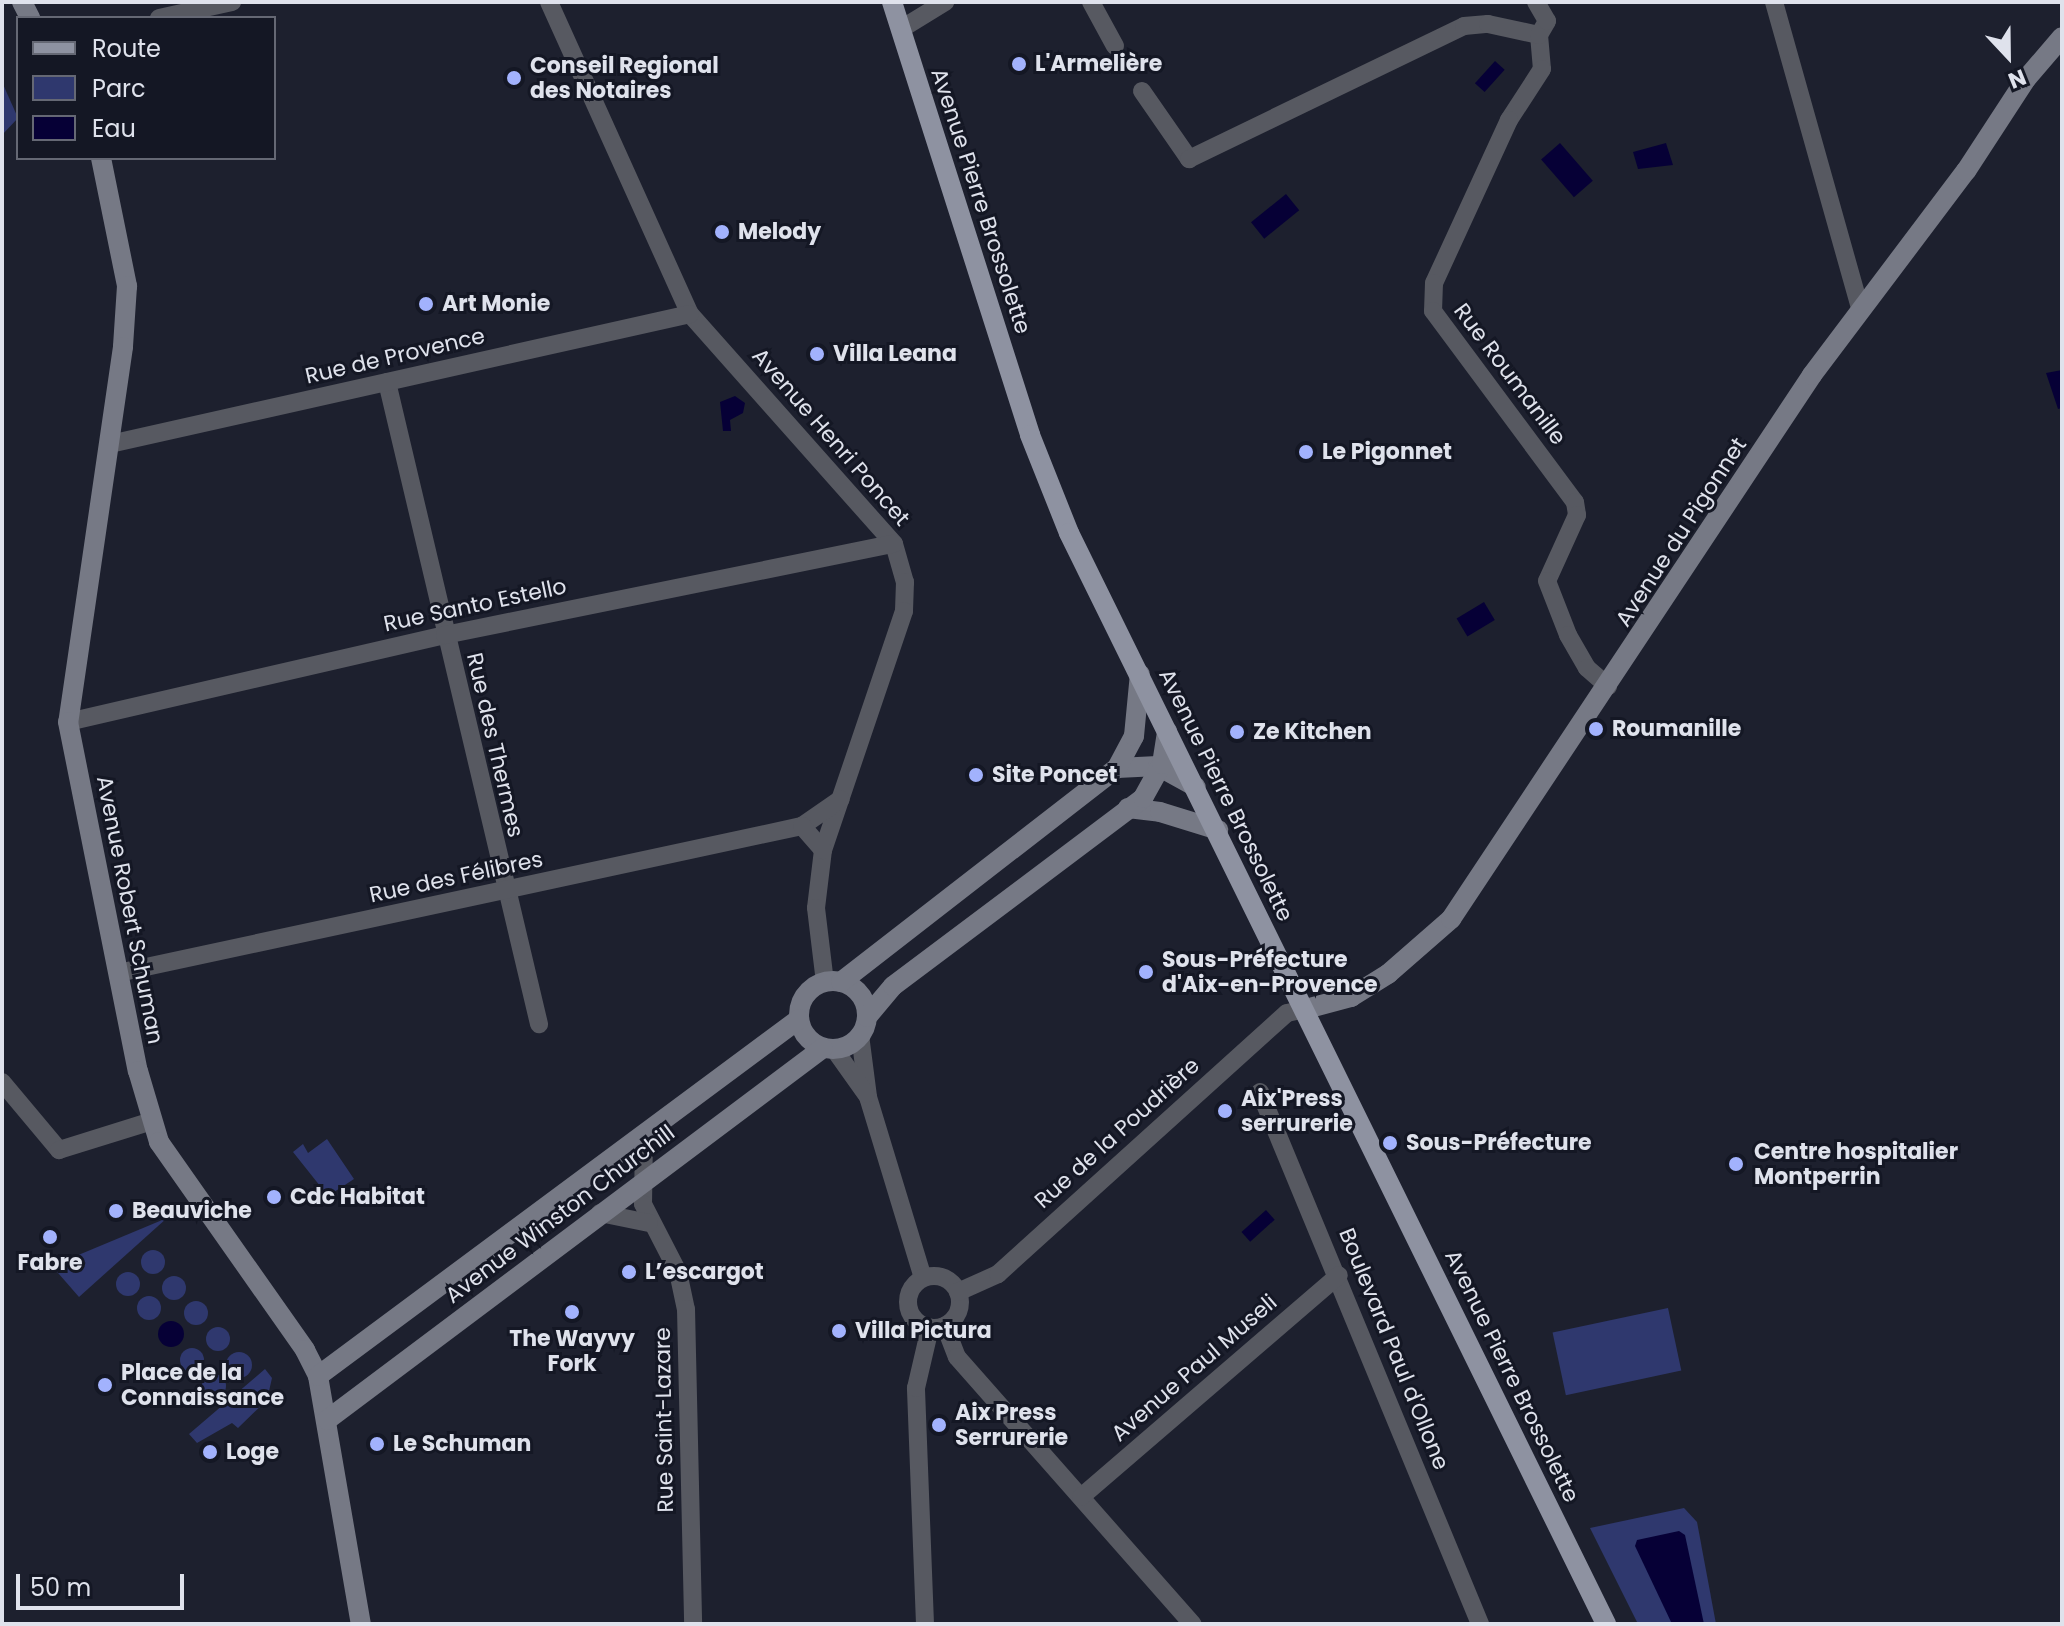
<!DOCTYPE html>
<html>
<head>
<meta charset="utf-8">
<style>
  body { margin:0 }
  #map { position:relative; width:2064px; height:1626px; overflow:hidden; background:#1d202e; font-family:Poppins,sans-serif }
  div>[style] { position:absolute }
  .green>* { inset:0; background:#2f386e; transform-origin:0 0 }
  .round { border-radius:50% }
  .water>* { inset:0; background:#060036; transform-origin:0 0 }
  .street>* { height:18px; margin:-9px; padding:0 9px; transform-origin:9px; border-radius:9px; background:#575961 }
  .street>.ring { margin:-9px; padding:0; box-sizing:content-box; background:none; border:18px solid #575961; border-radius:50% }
  .secondary>* { height:20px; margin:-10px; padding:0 10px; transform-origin:10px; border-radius:10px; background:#767985 }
  .secondary>.ring { margin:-10px; padding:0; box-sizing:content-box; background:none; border:20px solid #767985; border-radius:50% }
  .primary>* { height:20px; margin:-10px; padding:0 10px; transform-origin:10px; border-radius:10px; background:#8e92a1 }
  .dots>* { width:22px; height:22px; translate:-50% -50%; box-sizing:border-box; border:4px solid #141724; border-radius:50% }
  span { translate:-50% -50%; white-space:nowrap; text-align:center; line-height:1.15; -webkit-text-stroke:6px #141724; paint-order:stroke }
  .poi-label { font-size:22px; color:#dfe2ec; font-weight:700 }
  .left { translate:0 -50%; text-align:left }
  .street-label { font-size:22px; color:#dfe2ec }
  .frame { position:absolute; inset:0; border:4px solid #dfe2ec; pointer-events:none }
  .legend { position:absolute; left:16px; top:16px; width:260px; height:144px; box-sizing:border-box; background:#141724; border:2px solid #656874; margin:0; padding:10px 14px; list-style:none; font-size:24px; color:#dfe2ec }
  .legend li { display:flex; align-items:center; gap:16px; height:40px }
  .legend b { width:40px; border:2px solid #656874 }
  .north { position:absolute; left:1968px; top:16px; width:80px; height:80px; -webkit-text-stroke:6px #141724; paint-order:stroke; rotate:158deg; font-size:22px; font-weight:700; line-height:32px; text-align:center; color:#dfe2ec }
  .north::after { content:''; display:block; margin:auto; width:28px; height:36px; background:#dfe2ec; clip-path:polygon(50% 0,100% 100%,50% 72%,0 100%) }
  .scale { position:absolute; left:16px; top:1574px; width:168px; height:36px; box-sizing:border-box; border:4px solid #dfe2ec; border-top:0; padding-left:10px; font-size:24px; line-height:28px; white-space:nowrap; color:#dfe2ec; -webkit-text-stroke:6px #141724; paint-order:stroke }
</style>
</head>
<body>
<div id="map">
  <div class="green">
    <i style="clip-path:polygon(2px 82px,18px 118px,2px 135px)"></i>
    <i style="clip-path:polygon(327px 1139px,354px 1179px,328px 1196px,293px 1152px,303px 1144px,308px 1153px)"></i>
    <i style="clip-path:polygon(167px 1218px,79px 1297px,52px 1266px)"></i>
    <i class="round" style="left:141px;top:1250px;width:24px;height:24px"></i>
    <i class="round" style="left:116px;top:1272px;width:24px;height:24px"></i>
    <i class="round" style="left:162px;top:1276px;width:24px;height:24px"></i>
    <i class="round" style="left:137px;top:1296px;width:24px;height:24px"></i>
    <i class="round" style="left:184px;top:1301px;width:24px;height:24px"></i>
    <i style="left:1668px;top:1308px;width:64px;height:118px;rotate:78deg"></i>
    <i class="round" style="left:206px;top:1327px;width:24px;height:24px"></i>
    <i class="round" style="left:180px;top:1348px;width:24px;height:24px"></i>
    <i class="round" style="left:226px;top:1352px;width:26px;height:26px"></i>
    <i style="clip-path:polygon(265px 1369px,272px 1378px,267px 1400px,238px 1428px,232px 1423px,197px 1443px,189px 1434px)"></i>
    <i class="round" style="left:202px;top:1374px;width:24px;height:24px"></i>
    <i style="clip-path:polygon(1684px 1508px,1697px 1522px,1716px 1624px,1638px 1624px,1590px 1528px)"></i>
  </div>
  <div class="water">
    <i style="left:1495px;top:61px;width:13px;height:30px;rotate:42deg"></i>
    <i style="left:1560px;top:143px;width:50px;height:25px;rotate:49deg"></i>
    <i style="clip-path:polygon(1666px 143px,1673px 165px,1638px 169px,1633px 152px)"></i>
    <i style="left:1286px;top:194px;width:21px;height:45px;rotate:51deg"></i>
    <i style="clip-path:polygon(2062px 370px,2062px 408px,2058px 409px,2046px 373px)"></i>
    <i style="clip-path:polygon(735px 396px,745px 403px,743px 413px,730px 420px,731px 431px,723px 431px,720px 402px)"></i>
    <i style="left:1484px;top:602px;width:21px;height:32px;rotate:59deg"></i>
    <i style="left:1266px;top:1210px;width:13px;height:33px;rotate:48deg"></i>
    <i class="round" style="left:158px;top:1321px;width:26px;height:26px"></i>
    <i style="clip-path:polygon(1679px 1531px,1685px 1535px,1704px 1624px,1672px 1624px,1635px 1546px,1637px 1540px)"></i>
  </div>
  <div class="street">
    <i style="left:549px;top:2px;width:342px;rotate:65.7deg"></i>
    <i style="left:690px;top:314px;width:307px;rotate:48.4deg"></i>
    <i style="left:894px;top:544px;width:40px;rotate:74deg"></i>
    <i style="left:905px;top:582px;width:29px;rotate:92deg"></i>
    <i style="left:904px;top:611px;width:252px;rotate:108.7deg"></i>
    <i style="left:823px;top:850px;width:58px;rotate:96.9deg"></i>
    <i style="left:816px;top:908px;width:75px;rotate:83.1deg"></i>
    <i style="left:1091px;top:2px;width:50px;rotate:61.4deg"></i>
    <i style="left:1774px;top:2px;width:317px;rotate:74.3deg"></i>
    <i style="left:159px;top:18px;width:75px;rotate:-12.4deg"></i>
    <i style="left:901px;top:29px;width:52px;rotate:-31.5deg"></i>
    <i style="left:1539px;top:35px;width:34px;rotate:85deg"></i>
    <i style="left:1542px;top:69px;width:61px;rotate:122.9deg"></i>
    <i style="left:1509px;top:120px;width:179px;rotate:114.7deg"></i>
    <i style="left:1434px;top:283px;width:28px;rotate:92deg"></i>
    <i style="left:1433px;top:311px;width:238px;rotate:53.4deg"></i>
    <i style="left:1575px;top:502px;width:13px;rotate:81deg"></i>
    <i style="left:1577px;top:515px;width:72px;rotate:114.4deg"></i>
    <i style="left:1547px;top:581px;width:58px;rotate:68.7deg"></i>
    <i style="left:1568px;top:635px;width:38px;rotate:60deg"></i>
    <i style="left:1587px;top:668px;width:28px;rotate:41deg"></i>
    <i style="left:1142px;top:91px;width:83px;rotate:55.3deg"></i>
    <i style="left:1189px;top:159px;width:305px;rotate:-25.8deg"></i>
    <i style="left:1464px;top:26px;width:24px;rotate:-5deg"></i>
    <i style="left:1488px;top:24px;width:52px;rotate:12.2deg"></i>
    <i style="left:1539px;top:35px;width:16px;rotate:-60deg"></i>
    <i style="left:1547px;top:21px;width:22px;rotate:-120deg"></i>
    <i style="left:387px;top:382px;width:660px;rotate:76.68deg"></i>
    <i style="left:110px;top:444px;width:594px;rotate:-12.63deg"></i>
    <i style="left:68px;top:722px;width:387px;rotate:-13deg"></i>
    <i style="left:445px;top:635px;width:458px;rotate:-11.5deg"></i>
    <i style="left:802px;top:826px;width:47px;rotate:-34.7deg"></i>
    <i style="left:118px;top:973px;width:700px;rotate:-12.13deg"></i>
    <i style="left:802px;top:826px;width:32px;rotate:49deg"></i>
    <i style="left:860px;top:1035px;width:63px;rotate:82.6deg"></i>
    <i style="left:868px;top:1097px;width:189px;rotate:73.1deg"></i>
    <i style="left:834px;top:1049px;width:55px;rotate:54.6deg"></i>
    <i style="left:2px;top:1082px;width:89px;rotate:50deg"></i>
    <i style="left:59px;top:1150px;width:97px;rotate:-17.3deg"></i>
    <i style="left:1260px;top:1092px;width:576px;rotate:67.53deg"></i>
    <i style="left:644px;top:1134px;width:70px;rotate:90.8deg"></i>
    <i style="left:643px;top:1204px;width:76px;rotate:62.8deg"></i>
    <i style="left:678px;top:1272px;width:38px;rotate:78deg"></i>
    <i style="left:686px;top:1309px;width:315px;rotate:88.7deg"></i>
    <i style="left:600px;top:1213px;width:50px;rotate:11.5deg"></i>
    <i class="ring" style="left:908px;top:1276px;width:34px;height:34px"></i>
    <i style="left:958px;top:1292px;width:44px;rotate:-24.2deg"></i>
    <i style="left:998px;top:1274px;width:389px;rotate:-42.1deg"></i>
    <i style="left:1287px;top:1013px;width:19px;rotate:-12deg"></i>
    <i style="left:945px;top:1326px;width:33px;rotate:69deg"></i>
    <i style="left:957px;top:1357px;width:356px;rotate:48.6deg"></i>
    <i style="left:1081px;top:1497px;width:340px;rotate:-40.7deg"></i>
    <i style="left:925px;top:1624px;width:236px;rotate:-92.2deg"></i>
    <i style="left:916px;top:1388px;width:62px;rotate:-76.9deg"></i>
  </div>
  <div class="secondary">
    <i style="left:22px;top:2px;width:18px;rotate:63deg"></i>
    <i style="left:101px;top:158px;width:131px;rotate:78.5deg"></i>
    <i style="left:127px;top:286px;width:61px;rotate:93.8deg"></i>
    <i style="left:123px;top:347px;width:379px;rotate:98.3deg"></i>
    <i style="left:68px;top:722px;width:356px;rotate:78.7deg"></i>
    <i style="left:138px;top:1071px;width:74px;rotate:73.5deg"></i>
    <i style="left:159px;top:1142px;width:254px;rotate:54.9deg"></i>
    <i style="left:305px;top:1350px;width:29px;rotate:63deg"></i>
    <i style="left:318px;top:1376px;width:252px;rotate:80.2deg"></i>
    <i style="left:1117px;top:768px;width:41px;rotate:-2.8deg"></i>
    <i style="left:1158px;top:766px;width:43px;rotate:28.9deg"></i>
    <i style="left:1128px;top:808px;width:32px;rotate:7deg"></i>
    <i style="left:1160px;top:812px;width:61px;rotate:17.2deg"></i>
    <i class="ring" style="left:799px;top:981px;width:48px;height:48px"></i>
    <i style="left:841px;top:982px;width:349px;rotate:-37.8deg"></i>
    <i style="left:1117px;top:768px;width:36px;rotate:-62deg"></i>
    <i style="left:1134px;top:736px;width:62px;rotate:-84.5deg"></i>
    <i style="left:1306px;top:1009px;width:47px;rotate:-14.9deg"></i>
    <i style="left:1351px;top:997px;width:44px;rotate:-31.9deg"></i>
    <i style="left:1388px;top:974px;width:84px;rotate:-41.1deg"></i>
    <i style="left:1451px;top:919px;width:653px;rotate:-56.43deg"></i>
    <i style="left:1812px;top:375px;width:256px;rotate:-53deg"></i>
    <i style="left:1966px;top:171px;width:110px;rotate:-56.9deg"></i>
    <i style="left:2026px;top:79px;width:55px;rotate:-49.4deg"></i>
    <i style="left:867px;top:1017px;width:40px;rotate:-50deg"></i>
    <i style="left:893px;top:986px;width:313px;rotate:-36.9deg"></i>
    <i style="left:1143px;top:798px;width:39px;rotate:-61deg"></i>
    <i style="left:1162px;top:764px;width:33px;rotate:-81deg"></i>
    <i style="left:318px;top:1376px;width:599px;rotate:-36.58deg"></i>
    <i style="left:327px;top:1420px;width:620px;rotate:-36.87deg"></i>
  </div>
  <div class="primary">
    <i style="left:892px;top:2px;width:454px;rotate:72.3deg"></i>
    <i style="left:1030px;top:435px;width:105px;rotate:68.3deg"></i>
    <i style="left:1069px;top:533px;width:1216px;rotate:63.79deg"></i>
  </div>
  <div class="dots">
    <i style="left:1019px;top:64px;background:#a2b2fd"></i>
    <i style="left:514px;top:78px;background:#a2b2fd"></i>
    <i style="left:722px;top:232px;background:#a2b2fd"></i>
    <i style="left:426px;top:304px;background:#a2b2fd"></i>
    <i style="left:817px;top:354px;background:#a2b2fd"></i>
    <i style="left:1306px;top:452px;background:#a2b2fd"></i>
    <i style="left:1596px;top:729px;background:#a2b2fd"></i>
    <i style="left:1237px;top:732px;background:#a2b2fd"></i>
    <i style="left:976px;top:775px;background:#a2b2fd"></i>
    <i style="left:1146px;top:972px;background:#a2b2fd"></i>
    <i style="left:1225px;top:1111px;background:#a2b2fd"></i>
    <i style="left:1390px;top:1143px;background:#a2b2fd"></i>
    <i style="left:1736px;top:1164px;background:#a2b2fd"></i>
    <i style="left:274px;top:1197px;background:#a2b2fd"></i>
    <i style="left:116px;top:1211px;background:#a2b2fd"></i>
    <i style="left:50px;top:1237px;background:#a2b2fd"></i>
    <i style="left:629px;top:1272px;background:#a2b2fd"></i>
    <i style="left:572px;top:1312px;background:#a2b2fd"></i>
    <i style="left:839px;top:1331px;background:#a2b2fd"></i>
    <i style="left:105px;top:1385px;background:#a2b2fd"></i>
    <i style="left:939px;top:1425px;background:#a2b2fd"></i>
    <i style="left:377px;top:1444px;background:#a2b2fd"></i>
    <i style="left:210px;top:1452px;background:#a2b2fd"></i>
  </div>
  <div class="poi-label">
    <span class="left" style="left:1035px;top:64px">L'Armelière</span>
    <span class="left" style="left:530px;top:78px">Conseil Regional<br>des Notaires</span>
    <span class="left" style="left:738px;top:232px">Melody</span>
    <span class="left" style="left:442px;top:304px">Art Monie</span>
    <span class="left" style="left:833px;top:354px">Villa Leana</span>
    <span class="left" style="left:1322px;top:452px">Le Pigonnet</span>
    <span class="left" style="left:1612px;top:729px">Roumanille</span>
    <span class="left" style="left:1253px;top:732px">Ze Kitchen</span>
    <span class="left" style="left:992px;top:775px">Site Poncet</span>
    <span class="left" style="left:1162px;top:972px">Sous-Préfecture<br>d'Aix-en-Provence</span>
    <span class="left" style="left:1241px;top:1111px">Aix'Press<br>serrurerie</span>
    <span class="left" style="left:1406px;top:1143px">Sous-Préfecture</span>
    <span class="left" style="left:1754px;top:1164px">Centre hospitalier<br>Montperrin</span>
    <span class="left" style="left:290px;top:1197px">Cdc Habitat</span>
    <span class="left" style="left:132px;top:1211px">Beauviche</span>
    <span style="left:50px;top:1263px">Fabre</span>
    <span class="left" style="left:645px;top:1272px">L’escargot</span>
    <span class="left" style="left:855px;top:1331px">Villa Pictura</span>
    <span style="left:572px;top:1351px">The Wayvy<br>Fork</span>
    <span class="left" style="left:121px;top:1385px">Place de la<br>Connaissance</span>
    <span class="left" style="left:955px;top:1425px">Aix Press<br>Serrurerie</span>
    <span class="left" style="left:393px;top:1444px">Le Schuman</span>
    <span class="left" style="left:226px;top:1452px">Loge</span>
  </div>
  <div class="street-label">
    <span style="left:981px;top:201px;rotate:72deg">Avenue Pierre Brossolette</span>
    <span style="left:395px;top:356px;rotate:-13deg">Rue de Provence</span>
    <span style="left:1510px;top:374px;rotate:53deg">Rue Roumanille</span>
    <span style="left:831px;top:437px;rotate:49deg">Avenue Henri Poncet</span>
    <span style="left:1681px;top:532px;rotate:-57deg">Avenue du Pigonnet</span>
    <span style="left:475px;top:605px;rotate:-12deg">Rue Santo Estello</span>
    <span style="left:495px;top:745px;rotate:77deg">Rue des Thermes</span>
    <span style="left:1226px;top:795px;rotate:64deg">Avenue Pierre Brossolette</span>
    <span style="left:456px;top:877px;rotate:-12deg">Rue des Félibres</span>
    <span style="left:130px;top:910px;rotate:79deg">Avenue Robert Schuman</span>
    <span style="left:1117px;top:1133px;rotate:-42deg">Rue de la Poudrière</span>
    <span style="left:560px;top:1214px;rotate:-37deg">Avenue Winston Churchill</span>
    <span style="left:1394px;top:1349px;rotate:68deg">Boulevard Paul d'Ollone</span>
    <span style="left:1194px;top:1368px;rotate:-41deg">Avenue Paul Museli</span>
    <span style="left:1512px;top:1376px;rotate:64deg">Avenue Pierre Brossolette</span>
    <span style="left:664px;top:1420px;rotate:-91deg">Rue Saint-Lazare</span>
  </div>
  <div class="frame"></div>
  <ul class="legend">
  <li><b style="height:10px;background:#8e92a1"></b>Route</li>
  <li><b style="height:22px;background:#2f386e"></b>Parc</li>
  <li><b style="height:22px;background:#060036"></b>Eau</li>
  </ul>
  <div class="north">N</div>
  <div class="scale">50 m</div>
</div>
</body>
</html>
